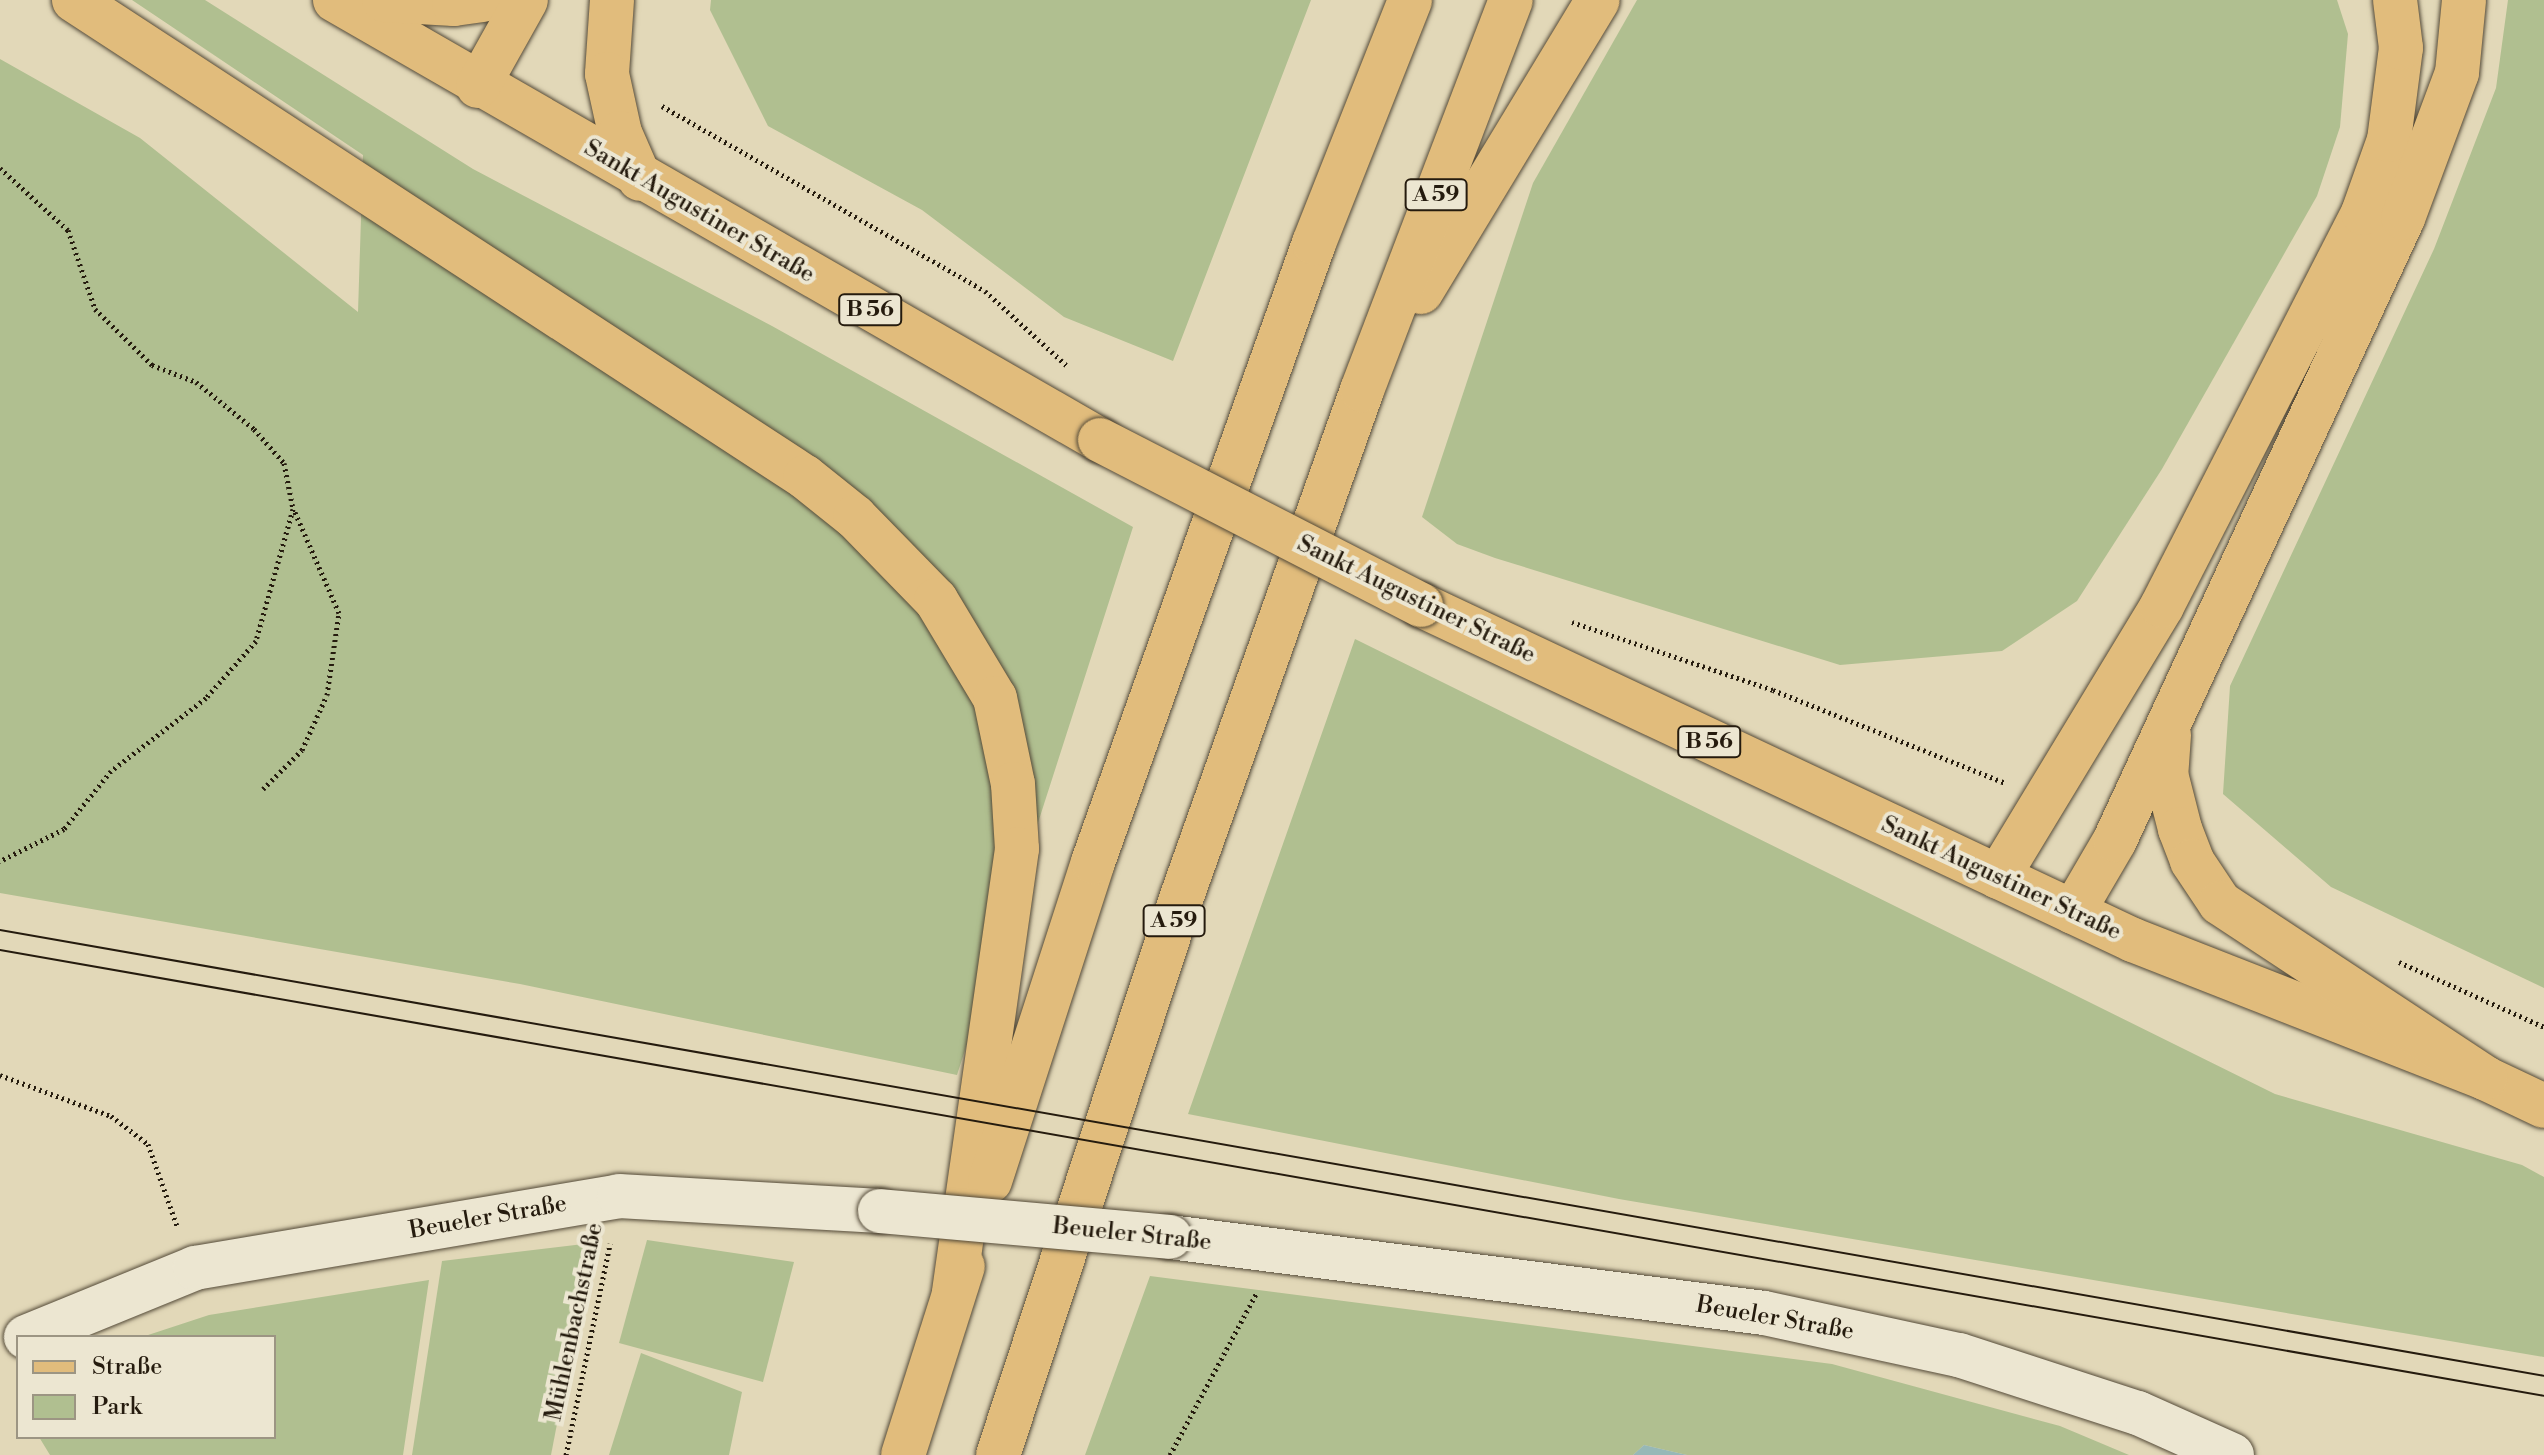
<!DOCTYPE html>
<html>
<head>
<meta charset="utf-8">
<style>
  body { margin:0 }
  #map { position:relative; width:2544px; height:1455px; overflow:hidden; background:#e2d8b8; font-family:"Libre Bodoni",serif }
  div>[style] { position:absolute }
  .green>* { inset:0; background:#b0bf90 }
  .water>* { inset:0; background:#97b8b7 }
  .path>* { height:5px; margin-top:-2.5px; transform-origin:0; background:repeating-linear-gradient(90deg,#251b0e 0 2px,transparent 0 6px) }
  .roads { filter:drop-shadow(0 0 2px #544a38) drop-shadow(0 0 2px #544a38) }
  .minor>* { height:44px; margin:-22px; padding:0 22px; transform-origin:22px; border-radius:22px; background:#ece6d1 }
  .major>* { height:44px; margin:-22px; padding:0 22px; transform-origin:22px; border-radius:22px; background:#e1bc7c }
  .highway>* { height:44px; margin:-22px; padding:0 22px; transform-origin:22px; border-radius:22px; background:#e1bc7c }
  .tram>* { height:2px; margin:-1px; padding:0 1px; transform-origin:1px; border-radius:1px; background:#251b0e }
  .bridges { filter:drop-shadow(0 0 2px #544a38) drop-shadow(0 0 2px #544a38) }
  .minor-bridge>* { height:44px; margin:-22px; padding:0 22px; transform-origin:22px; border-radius:22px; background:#ece6d1 }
  .major-bridge>* { height:44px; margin:-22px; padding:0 22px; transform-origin:22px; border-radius:22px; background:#e1bc7c }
  span { translate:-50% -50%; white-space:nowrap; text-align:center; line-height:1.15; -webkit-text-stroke:8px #ece6d1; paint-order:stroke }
  .shield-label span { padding:2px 6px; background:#ece6d1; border:2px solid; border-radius:6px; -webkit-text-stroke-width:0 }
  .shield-label { font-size:22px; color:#251b0e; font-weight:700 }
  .street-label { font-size:24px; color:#251b0e }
  .legend { position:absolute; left:16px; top:1335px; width:260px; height:104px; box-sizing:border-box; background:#ece6d1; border:2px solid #9c9583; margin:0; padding:10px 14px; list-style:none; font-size:24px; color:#251b0e }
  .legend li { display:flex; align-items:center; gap:16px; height:40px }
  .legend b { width:40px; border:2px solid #9c9583 }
</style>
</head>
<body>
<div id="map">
  <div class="green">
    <i style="clip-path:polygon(132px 0,205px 0,473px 169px,772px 326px,1133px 527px,957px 1075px,520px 984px,0 893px,0 59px,140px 138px,358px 312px,363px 155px)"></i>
    <i style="clip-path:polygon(711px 0,1311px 0,1173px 361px,1064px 317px,922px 210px,768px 126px,710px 10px)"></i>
    <i style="clip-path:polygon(1637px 0,2337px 0,2348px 34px,2340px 127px,2317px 196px,2162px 469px,2077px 601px,2002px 651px,1840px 665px,1495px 558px,1457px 544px,1422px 517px,1533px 183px)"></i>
    <i style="clip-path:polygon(2508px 0,2544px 0,2544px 988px,2331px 887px,2223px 794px,2230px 686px,2434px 249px,2496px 88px)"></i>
    <i style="clip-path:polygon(1355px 639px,2275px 1094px,2522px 1165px,2544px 1177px,2544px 1357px,1619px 1199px,1188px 1114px)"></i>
    <i style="clip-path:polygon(647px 1240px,794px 1262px,763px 1382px,619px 1343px)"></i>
    <i style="clip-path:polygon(592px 1243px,551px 1455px,412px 1455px,442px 1261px)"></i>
    <i style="clip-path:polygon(1150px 1276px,1832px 1364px,2060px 1426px,2129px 1455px,1687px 1455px,1644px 1445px,1633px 1455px,1085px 1455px)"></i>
    <i style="clip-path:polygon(429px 1280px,403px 1455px,50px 1455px,39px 1437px,274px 1437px,274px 1337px,142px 1337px,209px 1315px)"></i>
    <i style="clip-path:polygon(641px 1353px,742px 1392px,729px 1455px,609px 1455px)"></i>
  </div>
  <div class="water">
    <i style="clip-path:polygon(1644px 1445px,1687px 1455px,1633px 1455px)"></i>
  </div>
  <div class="path">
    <i style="left:662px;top:106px;width:372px;rotate:29.8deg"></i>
    <i style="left:985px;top:291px;width:110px;rotate:42.4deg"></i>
    <i style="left:0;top:168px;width:92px;rotate:42.4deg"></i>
    <i style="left:68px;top:230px;width:83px;rotate:71.1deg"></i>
    <i style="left:95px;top:309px;width:80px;rotate:44.5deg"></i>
    <i style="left:152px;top:365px;width:47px;rotate:21.1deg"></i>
    <i style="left:196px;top:382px;width:75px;rotate:39deg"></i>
    <i style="left:254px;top:429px;width:45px;rotate:48.6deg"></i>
    <i style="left:284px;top:463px;width:47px;rotate:78.9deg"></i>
    <i style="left:293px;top:509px;width:137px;rotate:105.7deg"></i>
    <i style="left:256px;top:641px;width:76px;rotate:131.3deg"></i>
    <i style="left:206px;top:698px;width:120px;rotate:142.5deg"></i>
    <i style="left:111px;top:771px;width:75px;rotate:129deg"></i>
    <i style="left:64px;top:829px;width:72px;rotate:153.4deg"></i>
    <i style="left:1572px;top:622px;width:212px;rotate:18.7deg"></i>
    <i style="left:1773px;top:690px;width:250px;rotate:21.8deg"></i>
    <i style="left:263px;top:789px;width:55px;rotate:-45deg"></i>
    <i style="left:302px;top:750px;width:60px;rotate:-65.6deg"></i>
    <i style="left:327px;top:695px;width:83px;rotate:-81.7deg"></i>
    <i style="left:339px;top:613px;width:112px;rotate:-113.6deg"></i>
    <i style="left:2399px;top:962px;width:159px;rotate:24.1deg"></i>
    <i style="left:0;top:1075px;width:118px;rotate:20.3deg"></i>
    <i style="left:111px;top:1116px;width:46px;rotate:37.1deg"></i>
    <i style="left:148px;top:1144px;width:87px;rotate:70.5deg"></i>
    <i style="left:566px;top:1455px;width:216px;rotate:-78.2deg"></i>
    <i style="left:1170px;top:1455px;width:183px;rotate:-61.9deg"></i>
  </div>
  <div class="roads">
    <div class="minor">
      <i style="left:1170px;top:1237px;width:599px;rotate:7.29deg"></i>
      <i style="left:1764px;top:1313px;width:199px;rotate:12.2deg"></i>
      <i style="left:1959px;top:1355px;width:188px;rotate:18deg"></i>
      <i style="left:2138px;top:1413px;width:103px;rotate:24.1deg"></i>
      <i style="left:26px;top:1337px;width:183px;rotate:-22.2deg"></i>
      <i style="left:195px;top:1268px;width:430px;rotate:-9.6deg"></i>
      <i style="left:619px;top:1196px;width:261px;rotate:3.3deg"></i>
    </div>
    <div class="major">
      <i style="left:335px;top:0;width:883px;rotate:29.91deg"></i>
      <i style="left:1421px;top:605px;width:787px;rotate:25.2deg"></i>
      <i style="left:2133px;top:940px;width:378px;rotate:21.4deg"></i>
      <i style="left:2485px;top:1078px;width:65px;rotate:25.4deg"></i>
    </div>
    <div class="highway">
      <i style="left:74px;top:0;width:873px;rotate:33.13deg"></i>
      <i style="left:805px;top:477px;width:64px;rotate:38.7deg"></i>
      <i style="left:855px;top:517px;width:116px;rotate:45.7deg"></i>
      <i style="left:936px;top:600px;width:114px;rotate:59deg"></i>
      <i style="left:995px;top:698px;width:88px;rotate:78.2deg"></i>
      <i style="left:1013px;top:784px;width:65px;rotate:86.5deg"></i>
      <i style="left:1017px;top:849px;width:448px;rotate:98.1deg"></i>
      <i style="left:384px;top:0;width:70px;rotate:3.3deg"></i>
      <i style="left:454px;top:4px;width:29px;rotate:-8deg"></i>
      <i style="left:612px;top:0;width:74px;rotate:93.9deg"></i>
      <i style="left:607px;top:74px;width:60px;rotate:77.6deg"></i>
      <i style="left:620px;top:133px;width:50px;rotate:66.5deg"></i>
      <i style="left:478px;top:86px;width:98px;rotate:-60.8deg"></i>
      <i style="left:1421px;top:292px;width:341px;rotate:-58.8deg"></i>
      <i style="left:2169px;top:735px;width:39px;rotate:94deg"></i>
      <i style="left:2166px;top:774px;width:57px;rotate:75.7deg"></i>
      <i style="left:2180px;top:829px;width:34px;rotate:69deg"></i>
      <i style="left:2192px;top:861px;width:50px;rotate:56.3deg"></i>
      <i style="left:2220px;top:903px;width:318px;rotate:33.4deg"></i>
      <i style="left:1998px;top:877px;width:317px;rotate:-58.8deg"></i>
      <i style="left:2162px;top:606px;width:441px;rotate:-62.9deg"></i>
      <i style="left:2363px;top:213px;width:77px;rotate:-70.4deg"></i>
      <i style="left:2389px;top:140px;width:93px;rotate:-82.6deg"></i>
      <i style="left:2401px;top:48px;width:48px;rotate:-97.1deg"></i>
      <i style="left:2073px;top:912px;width:83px;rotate:-59.7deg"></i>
      <i style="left:2115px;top:840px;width:685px;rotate:-65.15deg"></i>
      <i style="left:2403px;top:218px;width:155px;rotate:-69.6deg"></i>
      <i style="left:2457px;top:73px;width:73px;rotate:-84.5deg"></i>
      <i style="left:990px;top:1181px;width:335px;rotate:-72.1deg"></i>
      <i style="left:1093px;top:862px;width:657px;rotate:-70.35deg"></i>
      <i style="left:1314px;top:243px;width:261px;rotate:-68.4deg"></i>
      <i style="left:903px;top:1455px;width:198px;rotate:-72.4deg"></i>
      <i style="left:998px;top:1455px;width:585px;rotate:-71.78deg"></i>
      <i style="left:1181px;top:899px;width:540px;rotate:-70.42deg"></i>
      <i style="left:1362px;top:390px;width:417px;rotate:-69.1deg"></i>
    </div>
  </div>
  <div class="tram">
    <i style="left:0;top:930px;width:2583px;rotate:9.94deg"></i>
    <i style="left:0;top:950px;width:2583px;rotate:9.94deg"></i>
  </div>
  <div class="bridges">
    <div class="minor-bridge">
      <i style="left:880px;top:1211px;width:291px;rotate:5.1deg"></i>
    </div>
    <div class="major-bridge">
      <i style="left:1100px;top:440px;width:361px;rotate:27.2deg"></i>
    </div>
  </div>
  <div class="shield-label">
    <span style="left:1436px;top:195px">A 59</span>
    <span style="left:870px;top:310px">B 56</span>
    <span style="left:1709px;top:742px">B 56</span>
    <span style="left:1174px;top:921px">A 59</span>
  </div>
  <div class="street-label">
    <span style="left:699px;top:212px;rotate:30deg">Sankt Augustiner Straße</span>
    <span style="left:1416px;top:600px;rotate:26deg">Sankt Augustiner Straße</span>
    <span style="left:2001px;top:879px;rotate:25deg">Sankt Augustiner Straße</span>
    <span style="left:488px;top:1218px;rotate:-10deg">Beueler Straße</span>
    <span style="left:1132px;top:1235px;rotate:6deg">Beueler Straße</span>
    <span style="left:1775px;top:1319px;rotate:10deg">Beueler Straße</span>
    <span style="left:575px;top:1322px;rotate:-78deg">Mühlenbachstraße</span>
  </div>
  <ul class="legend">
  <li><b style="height:10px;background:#e1bc7c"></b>Straße</li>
  <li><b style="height:22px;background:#b0bf90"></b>Park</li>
  </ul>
</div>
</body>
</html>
